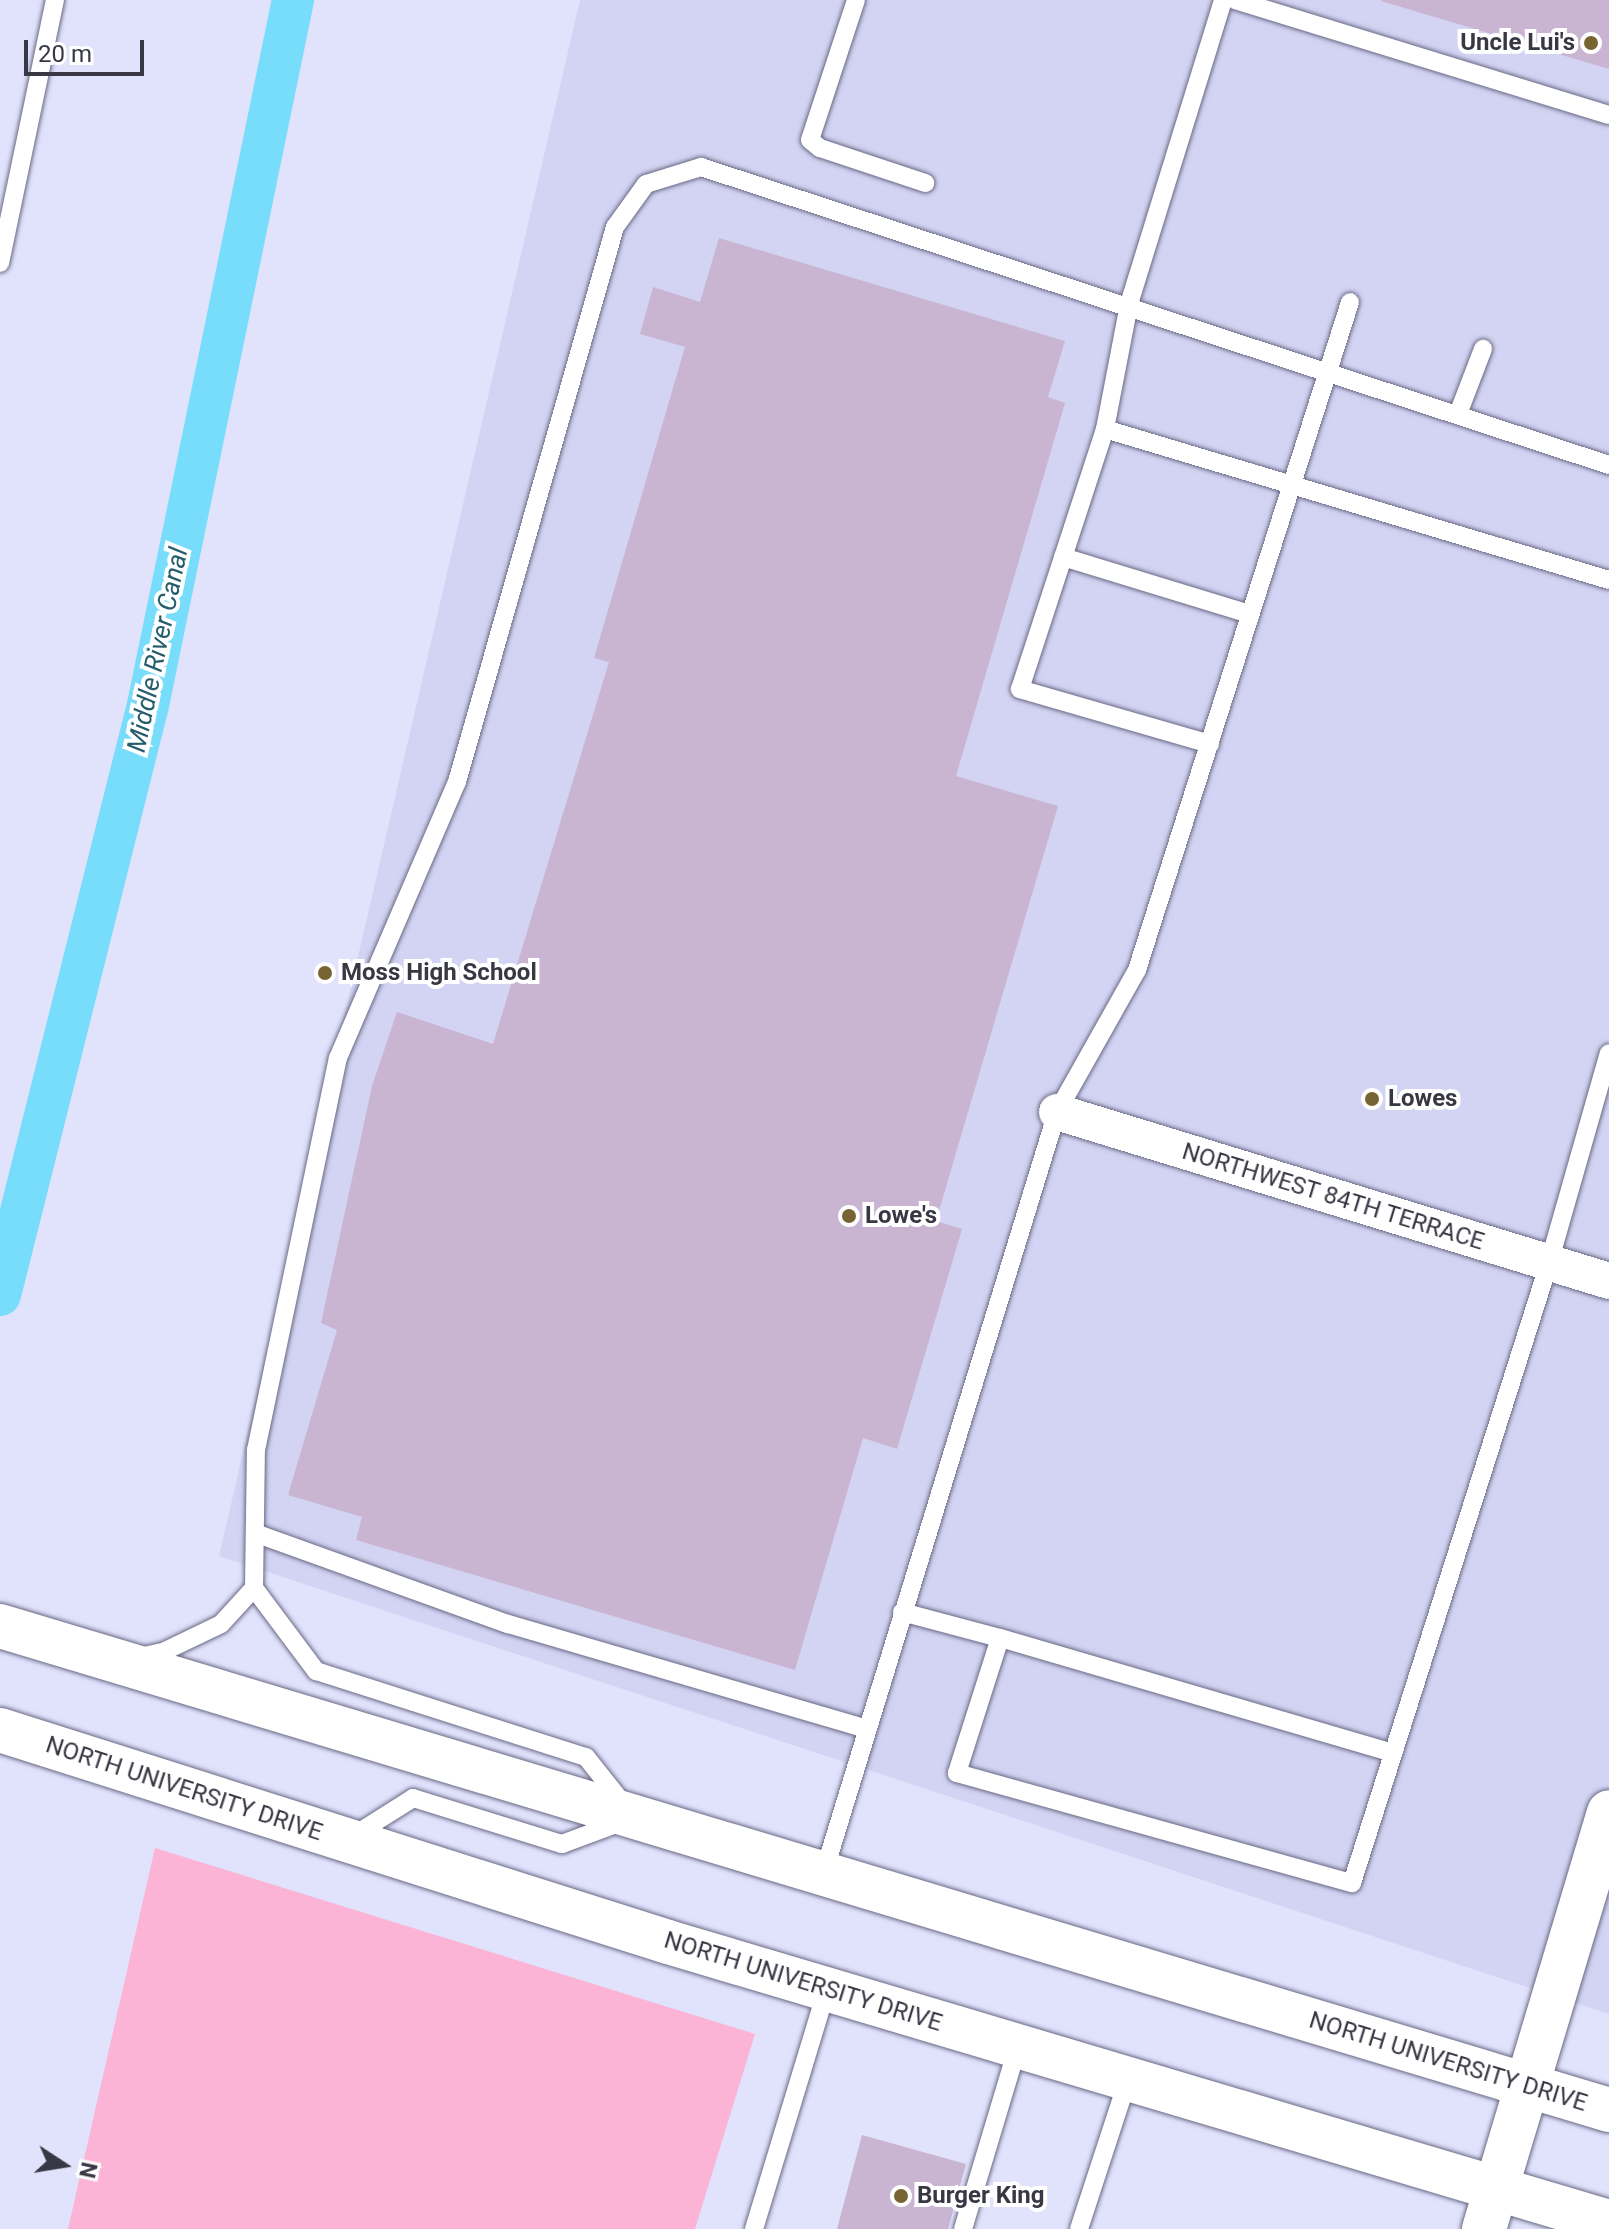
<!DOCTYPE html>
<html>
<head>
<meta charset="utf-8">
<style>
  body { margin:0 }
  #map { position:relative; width:1609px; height:2229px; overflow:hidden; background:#e1e2fc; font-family:Roboto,sans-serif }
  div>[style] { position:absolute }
  .built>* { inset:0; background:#d3d4f3 }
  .green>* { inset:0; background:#fbb4d5 }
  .canal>* { height:42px; margin:-21px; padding:0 21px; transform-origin:21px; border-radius:21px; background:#78ddfa }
  .building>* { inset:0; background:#c9b5d1 }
  .roads { filter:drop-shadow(0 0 2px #696985) drop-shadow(0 0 2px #696985) }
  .lane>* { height:18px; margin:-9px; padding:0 9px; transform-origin:9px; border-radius:9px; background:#fff }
  .street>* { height:36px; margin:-18px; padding:0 18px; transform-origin:18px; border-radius:18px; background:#fff }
  .primary>* { height:44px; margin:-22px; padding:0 22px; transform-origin:22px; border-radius:22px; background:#fff }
  .dots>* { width:22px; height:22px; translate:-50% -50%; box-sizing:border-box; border:4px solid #fff; border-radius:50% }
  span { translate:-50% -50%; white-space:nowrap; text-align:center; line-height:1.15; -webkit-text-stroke:8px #fff; paint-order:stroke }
  .poi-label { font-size:24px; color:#383845; font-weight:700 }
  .right { translate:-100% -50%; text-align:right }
  .left { translate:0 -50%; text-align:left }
  .street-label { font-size:24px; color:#383845 }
  .water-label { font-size:26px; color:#245d6c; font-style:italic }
  .north { position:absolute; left:24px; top:2125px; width:80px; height:80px; -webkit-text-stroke:6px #fff; paint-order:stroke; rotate:102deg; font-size:22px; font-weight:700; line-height:32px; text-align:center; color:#383845 }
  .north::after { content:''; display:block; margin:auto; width:28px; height:36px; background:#383845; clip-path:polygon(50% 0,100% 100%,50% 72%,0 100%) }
  .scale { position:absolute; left:24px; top:40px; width:120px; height:36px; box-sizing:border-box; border:4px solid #383845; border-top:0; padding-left:10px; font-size:24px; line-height:28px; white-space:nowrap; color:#383845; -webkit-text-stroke:6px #fff; paint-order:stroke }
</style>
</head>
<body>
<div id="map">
  <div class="built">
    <i style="clip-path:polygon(580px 0,1609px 0,1609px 2014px,219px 1556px)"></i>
  </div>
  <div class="green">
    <i style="clip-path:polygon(155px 1848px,755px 2034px,695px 2229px,68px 2229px)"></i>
  </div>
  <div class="canal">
    <i style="left:0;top:1295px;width:608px;rotate:-75.92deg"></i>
    <i style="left:148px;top:705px;width:720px;rotate:-78.38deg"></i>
  </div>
  <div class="building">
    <i style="clip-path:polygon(1382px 0,1609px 0,1609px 69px,1381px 1px)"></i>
    <i style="clip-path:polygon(719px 238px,1065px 341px,1048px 397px,1065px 403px,956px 776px,1058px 806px,936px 1221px,962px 1229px,897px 1449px,863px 1438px,795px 1670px,356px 1540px,362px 1517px,288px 1495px,337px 1330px,321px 1323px,372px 1086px,397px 1012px,493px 1044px,609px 662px,594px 658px,685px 347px,640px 334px,653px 287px,700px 302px)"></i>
    <i style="clip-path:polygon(862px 2135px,966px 2164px,948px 2229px,837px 2229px)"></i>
  </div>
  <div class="roads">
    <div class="lane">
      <i style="left:856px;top:0;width:147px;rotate:108.2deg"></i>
      <i style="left:810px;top:140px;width:13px;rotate:39deg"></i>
      <i style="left:820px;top:148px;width:111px;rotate:18.4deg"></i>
      <i style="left:1235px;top:0;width:391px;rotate:17.1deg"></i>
      <i style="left:0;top:263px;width:269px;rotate:-78.2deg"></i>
      <i style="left:1458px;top:414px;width:70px;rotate:-69deg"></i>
      <i style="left:1105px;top:429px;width:127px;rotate:-79.1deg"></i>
      <i style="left:1129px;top:304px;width:318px;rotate:-72.8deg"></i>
      <i style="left:1063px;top:557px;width:195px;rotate:17deg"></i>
      <i style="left:1210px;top:744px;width:198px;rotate:-163.9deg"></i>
      <i style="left:1020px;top:689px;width:274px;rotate:-71.9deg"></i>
      <i style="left:1105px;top:429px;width:526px;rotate:16.68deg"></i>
      <i style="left:255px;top:1533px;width:269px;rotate:19.8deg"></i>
      <i style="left:508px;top:1624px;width:374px;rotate:16.3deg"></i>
      <i style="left:254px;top:1588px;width:138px;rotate:-89.2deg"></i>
      <i style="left:256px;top:1450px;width:400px;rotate:-78.2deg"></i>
      <i style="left:338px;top:1058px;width:301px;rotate:-66.7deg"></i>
      <i style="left:457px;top:782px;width:577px;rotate:-74.11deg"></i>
      <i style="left:615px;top:227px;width:53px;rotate:-54.2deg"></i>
      <i style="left:646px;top:184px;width:58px;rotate:-17.2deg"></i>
      <i style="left:701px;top:167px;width:956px;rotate:18.17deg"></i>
      <i style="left:902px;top:1612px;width:101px;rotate:14.9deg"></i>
      <i style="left:1000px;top:1638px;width:142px;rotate:107.7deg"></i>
      <i style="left:957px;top:1773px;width:410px;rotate:15.6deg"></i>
      <i style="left:1352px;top:1883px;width:651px;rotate:-72.37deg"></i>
      <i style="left:1549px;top:1263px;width:218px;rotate:-74.1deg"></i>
      <i style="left:1000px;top:1638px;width:409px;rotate:16.3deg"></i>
      <i style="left:140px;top:1657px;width:26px;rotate:-13deg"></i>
      <i style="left:165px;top:1651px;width:62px;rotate:-25.7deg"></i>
      <i style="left:221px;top:1624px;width:49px;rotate:-47.5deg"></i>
      <i style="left:254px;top:1588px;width:104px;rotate:53.2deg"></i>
      <i style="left:316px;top:1671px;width:283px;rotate:17.7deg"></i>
      <i style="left:586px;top:1757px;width:63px;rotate:51.5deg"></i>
      <i style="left:353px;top:1836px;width:71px;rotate:-32.3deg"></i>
      <i style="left:413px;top:1798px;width:156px;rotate:17.2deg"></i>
      <i style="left:562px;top:1844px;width:66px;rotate:-20.4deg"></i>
      <i style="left:823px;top:1875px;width:798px;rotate:-72.95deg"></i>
      <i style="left:1057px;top:1112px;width:163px;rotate:-60.6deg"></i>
      <i style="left:1137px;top:970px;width:701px;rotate:-72.31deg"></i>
      <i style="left:754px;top:2229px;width:251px;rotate:-73.1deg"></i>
      <i style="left:963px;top:2229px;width:191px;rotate:-73.3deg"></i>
      <i style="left:1079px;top:2229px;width:158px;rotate:-71.9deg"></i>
    </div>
    <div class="street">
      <i style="left:1057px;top:1112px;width:577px;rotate:17.02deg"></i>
    </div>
    <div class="primary">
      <i style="left:0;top:1626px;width:1680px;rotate:16.74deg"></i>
      <i style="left:0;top:1730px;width:701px;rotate:17.61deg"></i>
      <i style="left:668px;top:1942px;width:982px;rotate:16.57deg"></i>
      <i style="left:1484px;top:2229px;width:435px;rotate:-73.3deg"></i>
    </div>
  </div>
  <div class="dots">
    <i style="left:1591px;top:43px;background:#786433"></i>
    <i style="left:325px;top:973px;background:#786433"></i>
    <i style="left:1372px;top:1099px;background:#786433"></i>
    <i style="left:849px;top:1216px;background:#786433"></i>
    <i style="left:901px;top:2196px;background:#786433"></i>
  </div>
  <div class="poi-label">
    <span class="right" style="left:1575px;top:43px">Uncle Lui's</span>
    <span class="left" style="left:341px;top:973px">Moss High School</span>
    <span class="left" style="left:1388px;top:1099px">Lowes</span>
    <span class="left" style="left:865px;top:1216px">Lowe's</span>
    <span class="left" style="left:917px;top:2196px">Burger King</span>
  </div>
  <div class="street-label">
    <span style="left:1333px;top:1197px;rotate:17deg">NORTHWEST 84TH TERRACE</span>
    <span style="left:184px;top:1789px;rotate:18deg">NORTH UNIVERSITY DRIVE</span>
    <span style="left:803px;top:1982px;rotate:17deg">NORTH UNIVERSITY DRIVE</span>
    <span style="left:1448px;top:2062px;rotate:17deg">NORTH UNIVERSITY DRIVE</span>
  </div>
  <div class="water-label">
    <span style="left:158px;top:650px;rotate:-78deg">Middle River Canal</span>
  </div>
  <div class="north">N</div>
  <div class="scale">20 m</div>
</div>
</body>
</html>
